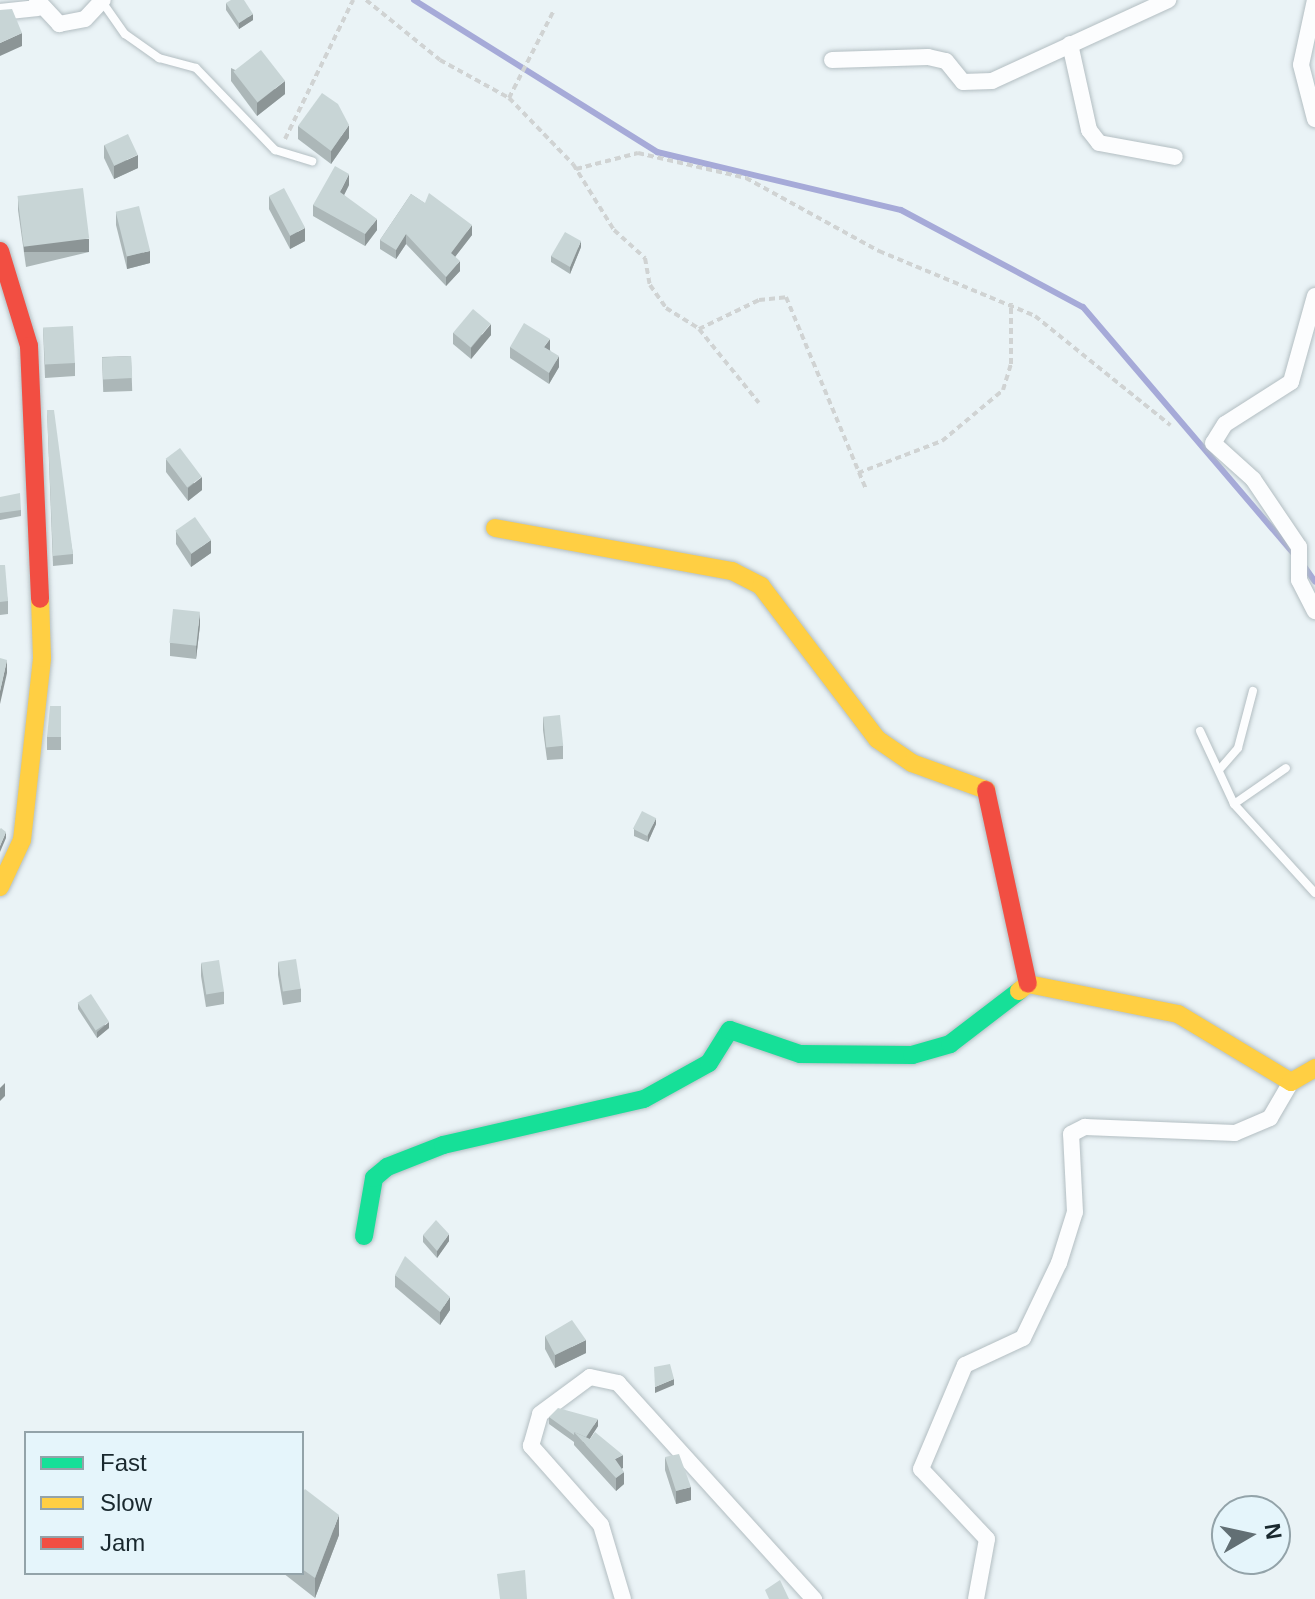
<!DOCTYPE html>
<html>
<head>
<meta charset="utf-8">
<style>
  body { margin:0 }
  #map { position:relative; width:1315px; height:1599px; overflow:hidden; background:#eaf3f6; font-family:Arial,sans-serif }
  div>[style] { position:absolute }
  .stream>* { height:6px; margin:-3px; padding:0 3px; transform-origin:3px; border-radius:3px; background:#a6aad8 }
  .path>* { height:4px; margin-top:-2px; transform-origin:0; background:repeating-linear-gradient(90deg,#d0d3d3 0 6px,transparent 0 10px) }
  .roads { filter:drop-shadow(0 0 2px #b3bec2) drop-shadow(0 0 2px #b3bec2) }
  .lane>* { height:8px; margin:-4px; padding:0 4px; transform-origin:4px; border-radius:4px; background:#fcfdfe }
  .street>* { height:16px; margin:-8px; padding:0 8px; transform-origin:8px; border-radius:8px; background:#fcfdfe }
  .fast>* { height:18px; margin:-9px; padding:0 9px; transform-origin:9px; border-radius:9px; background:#16e098 }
  .slow>* { height:18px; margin:-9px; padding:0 9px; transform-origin:9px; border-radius:9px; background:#ffcf43 }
  .jam>* { height:18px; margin:-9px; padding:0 9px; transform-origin:9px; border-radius:9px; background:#f24e42 }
  .wall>* { inset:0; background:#acb7b8; transform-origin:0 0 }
  .shaded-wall>* { inset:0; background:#8c9596; transform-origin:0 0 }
  .building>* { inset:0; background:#c8d5d6; transform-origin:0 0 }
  span { translate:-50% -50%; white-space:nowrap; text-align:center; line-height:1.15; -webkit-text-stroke:7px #e5f5fb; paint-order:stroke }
  .legend { position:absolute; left:24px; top:1431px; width:280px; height:144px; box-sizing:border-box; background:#e5f5fb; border:2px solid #93a3a9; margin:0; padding:10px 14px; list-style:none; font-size:24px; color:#19282e }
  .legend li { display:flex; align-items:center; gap:16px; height:40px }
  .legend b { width:40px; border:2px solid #93a3a9 }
  .north { position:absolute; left:1211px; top:1495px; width:80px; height:80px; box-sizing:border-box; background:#e5f5fb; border:2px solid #93a3a9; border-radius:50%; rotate:81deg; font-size:22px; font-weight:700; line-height:32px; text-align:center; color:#19282e }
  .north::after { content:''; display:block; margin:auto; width:28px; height:36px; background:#626f74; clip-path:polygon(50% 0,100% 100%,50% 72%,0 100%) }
</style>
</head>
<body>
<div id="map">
  <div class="stream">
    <i style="left:414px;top:0;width:287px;rotate:32deg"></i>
    <i style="left:657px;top:152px;width:251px;rotate:13.4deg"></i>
    <i style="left:901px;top:210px;width:206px;rotate:28.1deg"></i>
    <i style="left:1083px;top:307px;width:325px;rotate:49.5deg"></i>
    <i style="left:1304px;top:566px;width:19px;rotate:55deg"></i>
  </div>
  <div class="path">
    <i style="left:366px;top:0;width:95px;rotate:39deg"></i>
    <i style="left:440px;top:60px;width:79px;rotate:28.8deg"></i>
    <i style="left:509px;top:98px;width:92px;rotate:45.9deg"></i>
    <i style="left:573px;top:164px;width:78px;rotate:58.2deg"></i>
    <i style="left:614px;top:230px;width:42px;rotate:42.1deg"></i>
    <i style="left:645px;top:258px;width:27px;rotate:80deg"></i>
    <i style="left:650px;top:285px;width:28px;rotate:55deg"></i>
    <i style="left:666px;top:308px;width:39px;rotate:32deg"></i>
    <i style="left:699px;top:329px;width:95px;rotate:51deg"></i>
    <i style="left:509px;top:98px;width:99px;rotate:-62.9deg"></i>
    <i style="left:285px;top:139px;width:155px;rotate:-63.9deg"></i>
    <i style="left:576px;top:169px;width:64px;rotate:-14.5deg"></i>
    <i style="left:638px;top:153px;width:111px;rotate:13deg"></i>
    <i style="left:746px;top:178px;width:152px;rotate:28.8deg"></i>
    <i style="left:879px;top:251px;width:169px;rotate:22.6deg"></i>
    <i style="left:1035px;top:316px;width:174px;rotate:38.9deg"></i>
    <i style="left:699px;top:329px;width:67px;rotate:-25.8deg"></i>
    <i style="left:759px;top:300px;width:27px;rotate:-6deg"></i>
    <i style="left:786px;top:297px;width:208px;rotate:67.4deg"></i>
    <i style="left:858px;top:473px;width:90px;rotate:-20.9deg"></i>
    <i style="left:942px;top:441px;width:80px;rotate:-39.9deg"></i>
    <i style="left:1003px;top:390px;width:27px;rotate:-73deg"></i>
    <i style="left:1011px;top:364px;width:61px;rotate:-90deg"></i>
  </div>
  <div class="roads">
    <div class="lane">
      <i style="left:103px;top:3px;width:38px;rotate:55deg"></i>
      <i style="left:125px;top:34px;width:42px;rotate:35.2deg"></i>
      <i style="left:159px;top:58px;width:38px;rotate:15deg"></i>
      <i style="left:196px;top:68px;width:114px;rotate:46.1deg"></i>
      <i style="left:275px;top:150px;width:39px;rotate:17deg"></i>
      <i style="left:1200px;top:731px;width:81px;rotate:65deg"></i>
      <i style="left:1234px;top:804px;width:120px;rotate:47.7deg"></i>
      <i style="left:1219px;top:770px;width:29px;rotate:-49deg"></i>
      <i style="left:1238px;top:748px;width:59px;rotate:-75.3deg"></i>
      <i style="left:1234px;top:804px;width:63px;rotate:-34.7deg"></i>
    </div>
    <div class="street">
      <i style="left:37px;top:0;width:33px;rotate:47deg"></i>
      <i style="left:59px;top:24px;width:26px;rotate:-11deg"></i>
      <i style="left:85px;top:19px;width:26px;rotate:-47deg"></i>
      <i style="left:1315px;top:0;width:66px;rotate:102.2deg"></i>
      <i style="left:1301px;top:65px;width:56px;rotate:75.5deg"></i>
      <i style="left:0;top:12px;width:38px;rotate:-6deg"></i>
      <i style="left:1070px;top:44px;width:88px;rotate:77.5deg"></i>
      <i style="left:1089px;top:130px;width:16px;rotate:52deg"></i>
      <i style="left:1099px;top:143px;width:77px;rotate:10.4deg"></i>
      <i style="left:832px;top:60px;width:96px;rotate:-1.8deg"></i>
      <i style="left:928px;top:57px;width:18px;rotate:13deg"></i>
      <i style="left:946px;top:61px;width:27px;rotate:51deg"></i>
      <i style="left:963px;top:82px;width:29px;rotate:-2deg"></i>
      <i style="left:992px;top:81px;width:194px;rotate:-24.7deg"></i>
      <i style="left:1315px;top:296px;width:89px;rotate:105.6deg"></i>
      <i style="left:1291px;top:382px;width:78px;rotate:147.5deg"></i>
      <i style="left:1225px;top:424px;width:22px;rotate:122deg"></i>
      <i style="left:1213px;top:443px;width:54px;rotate:42deg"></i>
      <i style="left:1253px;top:479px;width:82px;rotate:55.9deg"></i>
      <i style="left:1299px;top:547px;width:33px;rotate:90deg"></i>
      <i style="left:1299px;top:580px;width:35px;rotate:63deg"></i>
      <i style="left:623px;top:1599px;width:77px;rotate:-106.6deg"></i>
      <i style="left:601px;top:1525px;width:106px;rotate:-131.5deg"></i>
      <i style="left:531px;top:1446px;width:33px;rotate:-74deg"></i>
      <i style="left:540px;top:1414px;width:62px;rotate:-36.5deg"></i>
      <i style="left:590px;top:1377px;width:29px;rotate:12deg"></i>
      <i style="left:618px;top:1383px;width:292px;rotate:47.8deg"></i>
      <i style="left:976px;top:1599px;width:61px;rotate:-79.6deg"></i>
      <i style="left:987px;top:1539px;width:96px;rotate:-133.3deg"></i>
      <i style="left:921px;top:1469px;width:113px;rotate:-67.1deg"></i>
      <i style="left:965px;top:1365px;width:64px;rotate:-25deg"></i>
      <i style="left:1023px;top:1338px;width:83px;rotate:-64.4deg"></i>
      <i style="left:1059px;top:1263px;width:53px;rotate:-72.6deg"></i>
      <i style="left:1075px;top:1212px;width:78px;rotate:-92.9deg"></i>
      <i style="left:1071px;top:1134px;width:16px;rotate:-27deg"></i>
      <i style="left:1085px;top:1127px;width:150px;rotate:2.3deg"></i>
      <i style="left:1235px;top:1133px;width:38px;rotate:-23deg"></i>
      <i style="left:1270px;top:1118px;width:42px;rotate:-59.7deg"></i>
    </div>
    <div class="fast">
      <i style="left:364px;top:1236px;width:59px;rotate:-80.2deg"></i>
      <i style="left:374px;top:1178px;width:17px;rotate:-40deg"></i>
      <i style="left:387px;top:1167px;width:60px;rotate:-21.4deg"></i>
      <i style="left:443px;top:1145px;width:206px;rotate:-12.9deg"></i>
      <i style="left:644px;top:1099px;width:74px;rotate:-29deg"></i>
      <i style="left:709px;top:1063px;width:39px;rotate:-58deg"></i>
      <i style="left:730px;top:1030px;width:74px;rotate:18.9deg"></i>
      <i style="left:800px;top:1054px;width:112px;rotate:0.5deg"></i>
      <i style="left:912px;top:1055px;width:40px;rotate:-16deg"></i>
      <i style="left:950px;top:1044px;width:87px;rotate:-37.5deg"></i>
    </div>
    <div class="slow">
      <i style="left:495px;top:528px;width:241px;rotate:10.3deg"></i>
      <i style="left:732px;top:571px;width:33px;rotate:27deg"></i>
      <i style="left:761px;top:586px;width:192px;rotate:52.8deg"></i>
      <i style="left:877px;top:739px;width:42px;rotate:34.4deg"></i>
      <i style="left:912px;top:763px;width:79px;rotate:20deg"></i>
      <i style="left:0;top:887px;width:52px;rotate:-64.9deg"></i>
      <i style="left:22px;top:840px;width:183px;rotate:-83.7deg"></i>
      <i style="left:42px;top:658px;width:59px;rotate:-91.9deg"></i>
      <i style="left:1019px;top:991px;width:11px;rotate:-38deg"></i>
      <i style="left:1028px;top:984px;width:153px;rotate:11.3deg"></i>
      <i style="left:1178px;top:1014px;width:132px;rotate:31deg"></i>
      <i style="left:1291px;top:1082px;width:28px;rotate:-30deg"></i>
    </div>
    <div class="jam">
      <i style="left:0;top:251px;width:99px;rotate:73deg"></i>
      <i style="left:29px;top:346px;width:253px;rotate:87.5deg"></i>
      <i style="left:986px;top:790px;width:198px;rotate:77.8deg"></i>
    </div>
  </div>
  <div class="wall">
    <i style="clip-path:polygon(226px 3px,253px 20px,239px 29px,226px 10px)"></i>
    <i style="clip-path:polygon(231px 68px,285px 94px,257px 116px,231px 81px)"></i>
    <i style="clip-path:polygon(298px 126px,349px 138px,331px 164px,298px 139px)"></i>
    <i style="clip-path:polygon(104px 145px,138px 168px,114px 179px,104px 158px)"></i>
    <i style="clip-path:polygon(349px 185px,344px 195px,377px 230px,365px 246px,313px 216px,313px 205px)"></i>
    <i style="clip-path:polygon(411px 194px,472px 235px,455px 257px,460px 271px,446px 286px,406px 244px,396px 259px,380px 249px,380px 240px)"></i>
    <i style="clip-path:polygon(269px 196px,305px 241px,290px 249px,269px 209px)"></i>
    <i style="clip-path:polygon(18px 197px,89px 252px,26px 267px,18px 210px)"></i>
    <i style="clip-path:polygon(116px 212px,150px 263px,127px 269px,116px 225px)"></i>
    <i style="clip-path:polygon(581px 247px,570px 274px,551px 262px,551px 256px)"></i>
    <i style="clip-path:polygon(43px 328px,75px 363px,75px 376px,45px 378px)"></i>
    <i style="clip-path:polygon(453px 333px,491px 335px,471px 359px,453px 344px)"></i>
    <i style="clip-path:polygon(510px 347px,550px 350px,559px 367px,549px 384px,510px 358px)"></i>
    <i style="left:131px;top:356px;width:35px;height:29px;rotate:88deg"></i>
    <i style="clip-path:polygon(47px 410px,73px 554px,73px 564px,53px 566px)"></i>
    <i style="clip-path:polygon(166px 459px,202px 490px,188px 501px,166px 472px)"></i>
    <i style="clip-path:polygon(0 497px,21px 510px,21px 516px,0 520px)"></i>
    <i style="clip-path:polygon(176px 531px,211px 553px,191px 567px,176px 544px)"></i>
    <i style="clip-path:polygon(0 565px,8px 601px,8px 614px,0 615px)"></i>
    <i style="clip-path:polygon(200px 625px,196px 659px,170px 656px,170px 643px)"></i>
    <i style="clip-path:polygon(61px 706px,61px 750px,47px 750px,47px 737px)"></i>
    <i style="clip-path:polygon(543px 717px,563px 746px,563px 759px,547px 760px,543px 730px)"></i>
    <i style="clip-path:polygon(656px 824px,648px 842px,634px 836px,634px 829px)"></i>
    <i style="clip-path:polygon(278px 962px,301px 989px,301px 1002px,283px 1005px,278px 975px)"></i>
    <i style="clip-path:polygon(201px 963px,224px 992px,224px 1004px,206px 1007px,201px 976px)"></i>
    <i style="clip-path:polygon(78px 1003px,109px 1028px,97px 1038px,78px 1009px)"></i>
    <i style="clip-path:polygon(423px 1235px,449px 1241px,437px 1258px,423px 1242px)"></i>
    <i style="clip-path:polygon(395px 1275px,450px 1310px,440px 1325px,395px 1287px)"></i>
    <i style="clip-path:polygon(545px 1336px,586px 1353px,555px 1368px,545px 1349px)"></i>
    <i style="clip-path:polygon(549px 1417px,598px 1426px,589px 1439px,623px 1468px,622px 1468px,624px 1484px,616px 1491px,574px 1445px,574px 1442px,549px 1424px)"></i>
    <i style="clip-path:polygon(665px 1457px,691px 1500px,676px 1504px,665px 1470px)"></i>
    <i style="clip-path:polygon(302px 1493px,339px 1535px,315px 1598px,283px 1573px,302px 1573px)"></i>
  </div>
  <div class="shaded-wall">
    <i style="clip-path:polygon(253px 14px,253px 20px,239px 29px,239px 23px)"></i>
    <i style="clip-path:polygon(22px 33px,22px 46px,0 56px,0 43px)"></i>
    <i style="clip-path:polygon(285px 81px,285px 94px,257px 116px,257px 103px)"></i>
    <i style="clip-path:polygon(349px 125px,349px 138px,331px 164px,331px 151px)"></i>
    <i style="clip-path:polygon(138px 155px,138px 168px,114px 179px,114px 166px)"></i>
    <i style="clip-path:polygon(349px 174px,349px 185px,340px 203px,340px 192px)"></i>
    <i style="clip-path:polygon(377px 219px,377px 230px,365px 246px,365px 234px)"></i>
    <i style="clip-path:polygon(472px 225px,472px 235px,451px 262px,451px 253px)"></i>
    <i style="clip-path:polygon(305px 228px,305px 241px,290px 249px,290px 236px)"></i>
    <i style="clip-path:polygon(406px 234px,406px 244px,396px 259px,396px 250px)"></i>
    <i style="left:89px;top:239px;width:13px;height:65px;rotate:90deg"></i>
    <i style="clip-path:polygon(581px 241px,581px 247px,570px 274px,570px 267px)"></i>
    <i style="clip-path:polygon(150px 251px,150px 263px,127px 269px,127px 256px)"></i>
    <i style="clip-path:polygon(460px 261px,460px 271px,446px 286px,446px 277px)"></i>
    <i style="clip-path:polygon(491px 324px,491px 335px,471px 359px,471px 348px)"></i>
    <i style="clip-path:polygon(550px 339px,550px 350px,544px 358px,544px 347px)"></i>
    <i style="clip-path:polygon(559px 356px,559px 367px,549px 384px,549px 373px)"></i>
    <i style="clip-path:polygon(202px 477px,202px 490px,188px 501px,188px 488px)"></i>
    <i style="clip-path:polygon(211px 540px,211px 553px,191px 567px,191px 554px)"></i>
    <i style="clip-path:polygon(200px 612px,200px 625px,196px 659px,196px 646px)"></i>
    <i style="clip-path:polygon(7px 660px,7px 673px,0 704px,0 691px)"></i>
    <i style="clip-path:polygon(656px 818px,656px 824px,648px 842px,648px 835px)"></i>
    <i style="clip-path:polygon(6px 832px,6px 838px,0 852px,0 846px)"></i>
    <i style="clip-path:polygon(109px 1022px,109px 1028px,97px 1038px,97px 1032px)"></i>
    <i style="clip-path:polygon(5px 1083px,5px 1096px,0 1101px,0 1088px)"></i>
    <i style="clip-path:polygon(449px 1234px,449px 1241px,437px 1258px,437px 1251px)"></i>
    <i style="clip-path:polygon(450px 1297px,450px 1310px,440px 1325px,440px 1312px)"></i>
    <i style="clip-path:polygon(586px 1340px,586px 1353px,555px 1368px,555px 1355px)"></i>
    <i style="clip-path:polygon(674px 1379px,674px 1385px,655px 1393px,655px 1387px)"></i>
    <i style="clip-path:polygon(598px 1419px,598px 1426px,586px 1445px,583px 1442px)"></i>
    <i style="clip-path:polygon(623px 1455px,623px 1468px,615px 1472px,615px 1459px)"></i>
    <i style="clip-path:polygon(624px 1472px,624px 1484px,616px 1491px,616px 1478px)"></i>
    <i style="clip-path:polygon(691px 1487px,691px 1500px,676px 1504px,676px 1491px)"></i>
    <i style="clip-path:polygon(339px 1515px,339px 1535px,315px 1598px,315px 1578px)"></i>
  </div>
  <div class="building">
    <i style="clip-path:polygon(231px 0,244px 0,253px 14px,239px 23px,226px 3px)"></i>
    <i style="clip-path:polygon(12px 9px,22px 33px,0 43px,0 10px)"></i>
    <i style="left:261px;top:50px;width:39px;height:35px;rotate:52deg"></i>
    <i style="clip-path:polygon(322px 93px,338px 104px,349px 125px,331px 151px,298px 126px)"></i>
    <i style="left:128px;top:134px;width:23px;height:26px;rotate:65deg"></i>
    <i style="clip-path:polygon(335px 166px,349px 174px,340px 192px,377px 219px,365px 234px,313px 205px)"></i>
    <i style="left:83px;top:188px;width:51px;height:66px;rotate:83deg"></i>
    <i style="left:284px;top:188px;width:45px;height:17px;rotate:62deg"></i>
    <i style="clip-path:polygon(429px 193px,472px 225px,451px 253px,460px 261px,446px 277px,406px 234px,396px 250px,380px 240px,411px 194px,425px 203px)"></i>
    <i style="left:139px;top:206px;width:46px;height:24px;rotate:76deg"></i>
    <i style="clip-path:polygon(565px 232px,581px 241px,570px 267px,551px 256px)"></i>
    <i style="left:473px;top:309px;width:23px;height:31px;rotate:40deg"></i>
    <i style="clip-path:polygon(524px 323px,550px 339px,544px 347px,559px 356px,549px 373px,510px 347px)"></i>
    <i style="left:73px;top:326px;width:37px;height:30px;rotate:87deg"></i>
    <i style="left:131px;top:356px;width:22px;height:29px;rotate:87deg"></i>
    <i style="clip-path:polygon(47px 410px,54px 410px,73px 554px,53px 556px)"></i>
    <i style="left:180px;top:448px;width:36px;height:18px;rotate:53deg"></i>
    <i style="clip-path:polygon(20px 493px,21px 510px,0 513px,0 497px)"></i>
    <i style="left:195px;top:517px;width:28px;height:24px;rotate:55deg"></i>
    <i style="clip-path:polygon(0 565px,5px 565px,8px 601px,0 602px)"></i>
    <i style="left:173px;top:609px;width:27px;height:34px;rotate:6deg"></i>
    <i style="clip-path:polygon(0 658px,7px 660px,0 691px)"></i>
    <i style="clip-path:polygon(50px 706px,61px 706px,61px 737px,47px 737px)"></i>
    <i style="left:560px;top:715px;width:31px;height:17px;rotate:84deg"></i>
    <i style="left:642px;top:811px;width:16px;height:20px;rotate:27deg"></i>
    <i style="clip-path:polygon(1px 828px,6px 832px,0 846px,0 829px)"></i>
    <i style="left:296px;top:959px;width:30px;height:18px;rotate:81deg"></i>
    <i style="left:219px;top:960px;width:32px;height:18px;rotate:81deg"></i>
    <i style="left:91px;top:994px;width:33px;height:16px;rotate:57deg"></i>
    <i style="clip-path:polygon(436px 1220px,449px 1234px,437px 1251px,423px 1235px)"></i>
    <i style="clip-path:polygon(405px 1256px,450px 1297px,440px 1312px,395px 1275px)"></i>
    <i style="clip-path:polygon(572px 1320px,586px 1340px,555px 1355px,545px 1336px)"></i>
    <i style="clip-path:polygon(670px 1364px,674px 1379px,655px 1387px,654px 1367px)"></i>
    <i style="clip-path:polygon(558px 1408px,598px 1419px,586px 1437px,574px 1432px,574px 1435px,549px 1417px)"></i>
    <i style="clip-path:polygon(574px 1432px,590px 1439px,595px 1432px,623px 1455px,615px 1459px,624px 1472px,616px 1478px)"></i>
    <i style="clip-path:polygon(679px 1454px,691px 1487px,676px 1491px,665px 1457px)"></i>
    <i style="clip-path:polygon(305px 1489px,339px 1515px,315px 1578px,302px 1569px,302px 1493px)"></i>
    <i style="clip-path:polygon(525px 1570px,527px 1599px,500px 1599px,497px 1574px)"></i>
    <i style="clip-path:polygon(780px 1580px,789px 1599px,769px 1599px,765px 1590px)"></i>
  </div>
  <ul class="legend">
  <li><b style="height:10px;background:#16e098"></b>Fast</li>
  <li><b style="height:10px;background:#ffcf43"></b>Slow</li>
  <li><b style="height:10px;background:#f24e42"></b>Jam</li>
  </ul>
  <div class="north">N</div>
</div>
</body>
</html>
